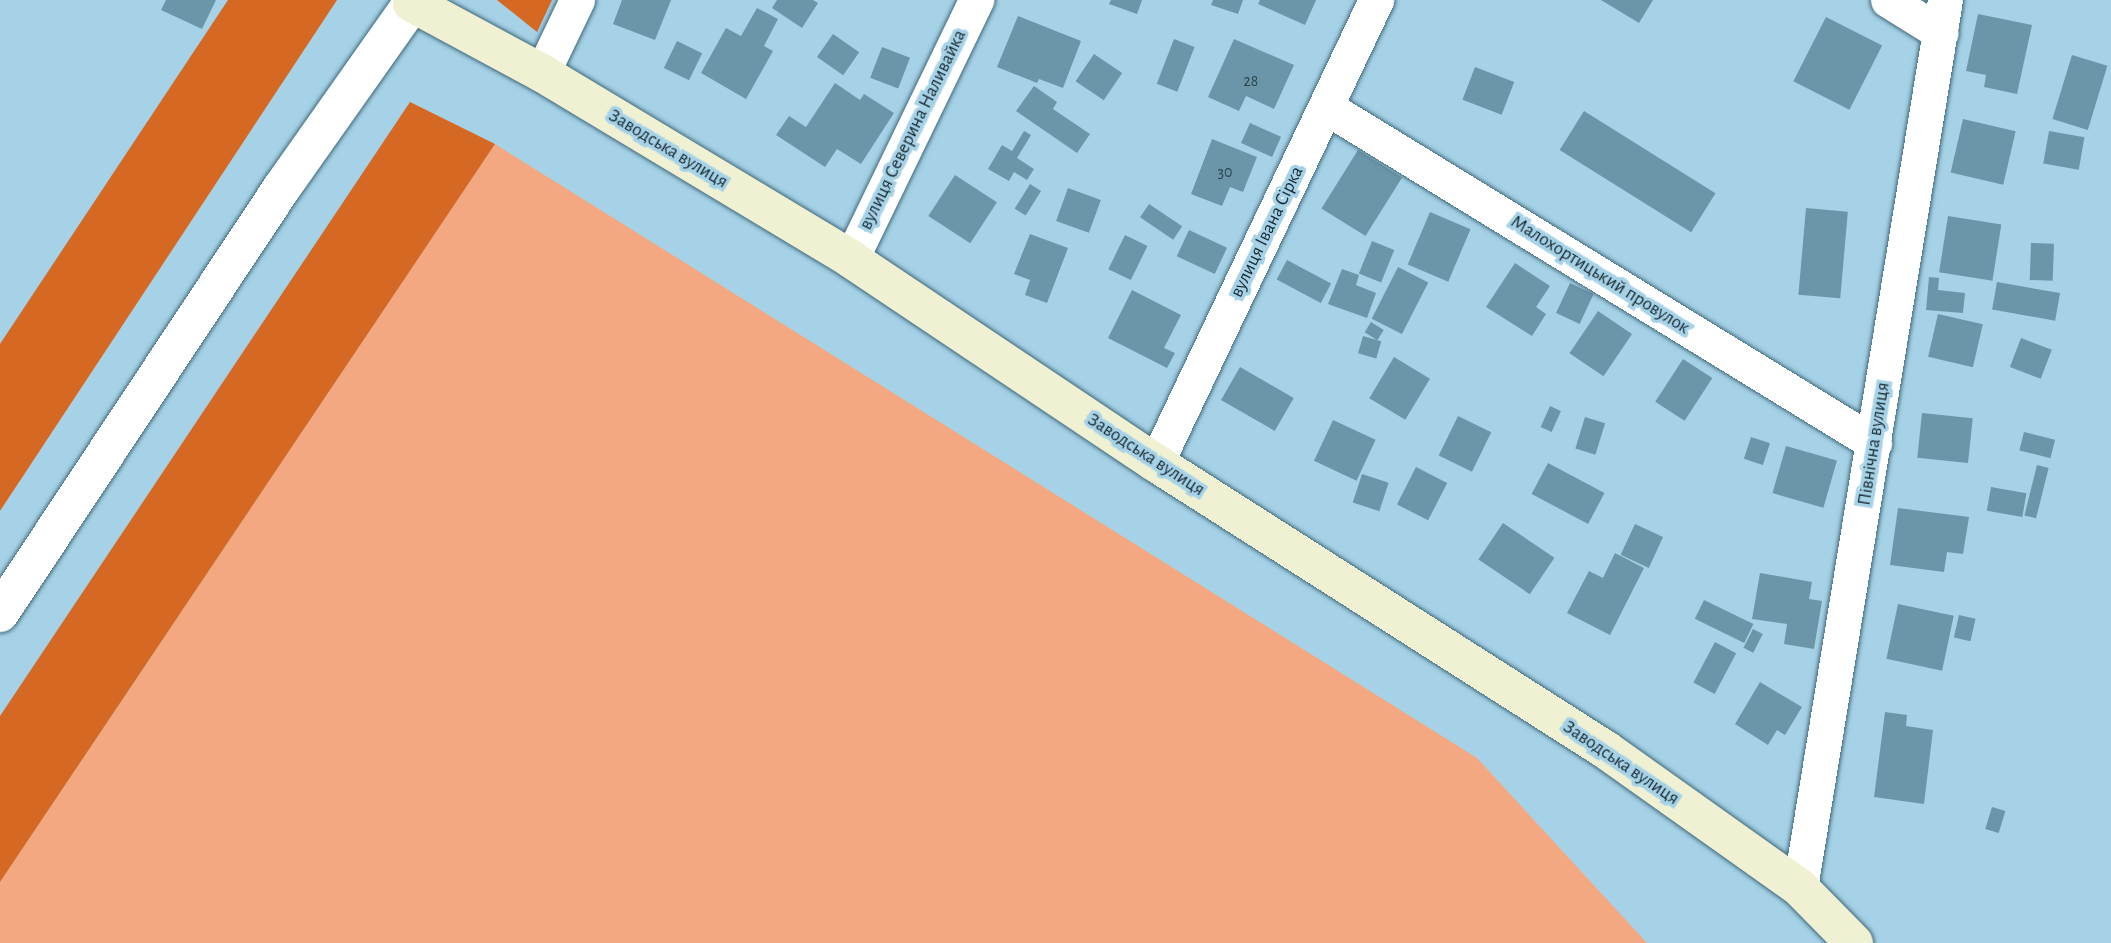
<!DOCTYPE html>
<html>
<head>
<meta charset="utf-8">
<style>
  body { margin:0 }
  #map { position:relative; width:2111px; height:943px; overflow:hidden; background:#a6d2e7; font-family:"Alegreya Sans",sans-serif }
  div>[style] { position:absolute }
  .green>* { inset:0; background:#f3a882 }
  .forest>* { inset:0; background:#d56823 }
  .building>* { inset:0; background:#6b96a9; transform-origin:0 0 }
  .roads { filter:drop-shadow(0 0 2px #3f687a) drop-shadow(0 0 2px #3f687a) }
  .minor>* { height:35px; margin:-17.5px; padding:0 17.5px; transform-origin:17.5px; border-radius:17.5px; background:#fff }
  .tertiary>* { height:38px; margin:-19px; padding:0 19px; transform-origin:19px; border-radius:19px; background:#fff }
  .secondary>* { height:38px; margin:-19px; padding:0 19px; transform-origin:19px; border-radius:19px; background:#f0f0d2 }
  span { translate:-50% -50%; white-space:nowrap; text-align:center; line-height:1.15; -webkit-text-stroke:7px #a6d2e7; paint-order:stroke }
  .number-label { font-size:16px; color:#2c444e }
  .number-label span { -webkit-text-stroke-width:0 }
  .street-label { font-size:19px; color:#172830 }
</style>
</head>
<body>
<div id="map">
  <div class="green">
    <i style="clip-path:polygon(495px 144px,1477px 758px,1647px 943px,0 943px,0 882px)"></i>
  </div>
  <div class="forest">
    <i style="clip-path:polygon(228px 0,337px 0,0 511px,0 344px)"></i>
    <i style="clip-path:polygon(497px 0,552px 0,537px 32px)"></i>
    <i style="clip-path:polygon(410px 102px,495px 144px,0 882px,0 716px)"></i>
  </div>
  <div class="building">
    <i style="clip-path:polygon(166px 0,216px 0,202px 29px,161px 10px)"></i>
    <i style="clip-path:polygon(622px 0,671px 0,655px 40px,613px 24px)"></i>
    <i style="clip-path:polygon(777px 0,813px 0,818px 3px,802px 28px,772px 8px)"></i>
    <i style="clip-path:polygon(1111px 0,1142px 0,1137px 14px,1109px 4px)"></i>
    <i style="clip-path:polygon(1213px 0,1243px 0,1238px 14px,1211px 5px)"></i>
    <i style="clip-path:polygon(1260px 0,1316px 0,1305px 25px,1258px 4px)"></i>
    <i style="clip-path:polygon(1601px 0,1653px 0,1639px 23px)"></i>
    <i style="clip-path:polygon(757px 8px,778px 19px,764px 46px,773px 51px,746px 99px,701px 73px,726px 28px,741px 36px)"></i>
    <i style="clip-path:polygon(1978px 14px,2032px 25px,2017px 94px,1984px 87px,1986px 75px,1966px 71px)"></i>
    <i style="clip-path:polygon(1018px 16px,1081px 41px,1063px 88px,1039px 79px,1037px 83px,997px 67px)"></i>
    <i style="left:1826px;top:17px;width:63px;height:72px;rotate:27deg"></i>
    <i style="left:833px;top:34px;width:32px;height:28px;rotate:35deg"></i>
    <i style="left:1174px;top:39px;width:22px;height:48px;rotate:21deg"></i>
    <i style="clip-path:polygon(1234px 39px,1294px 65px,1274px 109px,1246px 96px,1239px 111px,1208px 97px)"></i>
    <i style="left:677px;top:41px;width:28px;height:30px;rotate:26deg"></i>
    <i style="left:882px;top:47px;width:30px;height:33px;rotate:21deg"></i>
    <i style="left:1094px;top:54px;width:34px;height:33px;rotate:34deg"></i>
    <i style="left:2072px;top:55px;width:37px;height:67px;rotate:17deg"></i>
    <i style="left:1475px;top:67px;width:42px;height:35px;rotate:21deg"></i>
    <i style="clip-path:polygon(835px 83px,860px 100px,864px 94px,894px 113px,861px 164px,837px 149px,825px 167px,776px 135px,789px 116px,806px 127px)"></i>
    <i style="clip-path:polygon(1034px 86px,1057px 102px,1053px 109px,1090px 134px,1077px 153px,1016px 111px)"></i>
    <i style="left:1584px;top:111px;width:155px;height:46px;rotate:32deg"></i>
    <i style="left:1963px;top:119px;width:54px;height:55px;rotate:13deg"></i>
    <i style="left:1250px;top:123px;width:34px;height:22px;rotate:24deg"></i>
    <i style="clip-path:polygon(1024px 131px,1031px 135px,1017px 158px,1034px 169px,1027px 180px,1014px 172px,1009px 181px,988px 169px,1002px 145px,1012px 151px)"></i>
    <i style="left:2049px;top:131px;width:36px;height:33px;rotate:10deg"></i>
    <i style="clip-path:polygon(1212px 139px,1257px 157px,1243px 192px,1230px 187px,1222px 206px,1191px 194px)"></i>
    <i style="left:1358px;top:150px;width:52px;height:69px;rotate:32deg"></i>
    <i style="left:955px;top:175px;width:50px;height:49px;rotate:33deg"></i>
    <i style="left:1030px;top:184px;width:13px;height:29px;rotate:32deg"></i>
    <i style="left:1068px;top:188px;width:35px;height:35px;rotate:20deg"></i>
    <i style="left:1149px;top:204px;width:40px;height:16px;rotate:34deg"></i>
    <i style="left:1806px;top:208px;width:42px;height:87px;rotate:5deg"></i>
    <i style="left:1430px;top:212px;width:44px;height:57px;rotate:23deg"></i>
    <i style="left:1948px;top:216px;width:54px;height:57px;rotate:9deg"></i>
    <i style="left:1189px;top:230px;width:42px;height:29px;rotate:25deg"></i>
    <i style="clip-path:polygon(1030px 234px,1068px 248px,1047px 303px,1025px 295px,1030px 280px,1014px 274px)"></i>
    <i style="left:1125px;top:235px;width:25px;height:38px;rotate:26deg"></i>
    <i style="left:1372px;top:241px;width:24px;height:35px;rotate:22deg"></i>
    <i style="left:2031px;top:243px;width:23px;height:37px;rotate:2deg"></i>
    <i style="left:1287px;top:260px;width:50px;height:22px;rotate:28deg"></i>
    <i style="clip-path:polygon(1515px 263px,1550px 286px,1536px 307px,1546px 314px,1532px 336px,1486px 307px)"></i>
    <i style="left:1398px;top:267px;width:34px;height:58px;rotate:27deg"></i>
    <i style="clip-path:polygon(1342px 269px,1359px 275px,1356px 285px,1376px 293px,1367px 318px,1328px 304px)"></i>
    <i style="clip-path:polygon(1929px 277px,1939px 278px,1938px 290px,1965px 293px,1963px 313px,1926px 310px)"></i>
    <i style="left:1997px;top:282px;width:64px;height:28px;rotate:10deg"></i>
    <i style="left:1570px;top:283px;width:26px;height:33px;rotate:25deg"></i>
    <i style="clip-path:polygon(1132px 290px,1181px 315px,1164px 348px,1175px 353px,1167px 368px,1108px 338px)"></i>
    <i style="left:1598px;top:311px;width:41px;height:51px;rotate:34deg"></i>
    <i style="left:1938px;top:314px;width:46px;height:44px;rotate:13deg"></i>
    <i style="left:1371px;top:322px;width:15px;height:12px;rotate:32deg"></i>
    <i style="left:1363px;top:336px;width:19px;height:18px;rotate:16deg"></i>
    <i style="left:2021px;top:338px;width:33px;height:31px;rotate:21deg"></i>
    <i style="left:1394px;top:357px;width:42px;height:48px;rotate:31deg"></i>
    <i style="left:1683px;top:359px;width:35px;height:51px;rotate:33deg"></i>
    <i style="left:1240px;top:367px;width:62px;height:38px;rotate:30deg"></i>
    <i style="left:1550px;top:406px;width:12px;height:23px;rotate:24deg"></i>
    <i style="left:1922px;top:413px;width:51px;height:45px;rotate:6deg"></i>
    <i style="left:1458px;top:416px;width:37px;height:44px;rotate:26deg"></i>
    <i style="left:1585px;top:417px;width:21px;height:33px;rotate:17deg"></i>
    <i style="left:1333px;top:420px;width:47px;height:45px;rotate:25deg"></i>
    <i style="left:2024px;top:432px;width:32px;height:19px;rotate:14deg"></i>
    <i style="left:1751px;top:437px;width:20px;height:23px;rotate:18deg"></i>
    <i style="left:1786px;top:446px;width:53px;height:49px;rotate:16deg"></i>
    <i style="left:1548px;top:463px;width:64px;height:35px;rotate:28deg"></i>
    <i style="left:2037px;top:465px;width:12px;height:52px;rotate:14deg"></i>
    <i style="left:1416px;top:467px;width:35px;height:42px;rotate:27deg"></i>
    <i style="left:1362px;top:474px;width:28px;height:30px;rotate:18deg"></i>
    <i style="left:1991px;top:487px;width:36px;height:24px;rotate:10deg"></i>
    <i style="clip-path:polygon(1898px 508px,1969px 517px,1963px 554px,1947px 552px,1944px 572px,1890px 565px)"></i>
    <i style="left:1503px;top:523px;width:62px;height:44px;rotate:34deg"></i>
    <i style="left:1635px;top:524px;width:31px;height:34px;rotate:25deg"></i>
    <i style="clip-path:polygon(1615px 553px,1644px 568px,1610px 635px,1567px 613px,1589px 571px,1603px 578px)"></i>
    <i style="clip-path:polygon(1760px 573px,1812px 582px,1809px 599px,1822px 601px,1814px 649px,1784px 644px,1787px 624px,1752px 619px)"></i>
    <i style="left:1704px;top:600px;width:55px;height:21px;rotate:26deg"></i>
    <i style="left:1898px;top:604px;width:57px;height:56px;rotate:12deg"></i>
    <i style="left:1959px;top:615px;width:17px;height:23px;rotate:13deg"></i>
    <i style="left:1753px;top:629px;width:11px;height:21px;rotate:27deg"></i>
    <i style="left:1715px;top:642px;width:24px;height:46px;rotate:28deg"></i>
    <i style="clip-path:polygon(1760px 682px,1802px 707px,1785px 735px,1777px 730px,1768px 745px,1735px 724px)"></i>
    <i style="clip-path:polygon(1885px 712px,1907px 715px,1906px 726px,1933px 730px,1924px 804px,1874px 797px)"></i>
    <i style="left:1992px;top:807px;width:14px;height:23px;rotate:17deg"></i>
  </div>
  <div class="roads">
    <div class="minor">
      <i style="left:1888px;top:0;width:62px;rotate:31.9deg"></i>
      <i style="left:542px;top:73px;width:81px;rotate:-64.4deg"></i>
      <i style="left:1326px;top:107px;width:643px;rotate:31.51deg"></i>
      <i style="left:851px;top:259px;width:288px;rotate:-64.2deg"></i>
      <i style="left:1156px;top:463px;width:513px;rotate:-64.58deg"></i>
      <i style="left:1800px;top:888px;width:900px;rotate:-80.73deg"></i>
    </div>
    <div class="tertiary">
      <i style="left:0;top:613px;width:509px;rotate:-56.47deg"></i>
      <i style="left:281px;top:189px;width:228px;rotate:-54.8deg"></i>
    </div>
    <div class="secondary">
      <i style="left:413px;top:0;width:3px;rotate:108deg"></i>
      <i style="left:412px;top:3px;width:148px;rotate:28.3deg"></i>
      <i style="left:542px;top:73px;width:361px;rotate:31deg"></i>
      <i style="left:851px;top:259px;width:367px;rotate:33.8deg"></i>
      <i style="left:1156px;top:463px;width:534px;rotate:32.53deg"></i>
      <i style="left:1606px;top:750px;width:238px;rotate:35.4deg"></i>
      <i style="left:1800px;top:888px;width:77px;rotate:45.5deg"></i>
    </div>
  </div>
  <div class="number-label">
    <span style="left:1251px;top:81px">28</span>
    <span style="left:1225px;top:172px">30</span>
  </div>
  <div class="street-label">
    <span style="left:913px;top:130px;rotate:-64deg">вулиця Северина Наливайка</span>
    <span style="left:668px;top:149px;rotate:31deg">Заводська вулиця</span>
    <span style="left:1267px;top:232px;rotate:-64deg">вулиця Івана Сірка</span>
    <span style="left:1600px;top:275px;rotate:32deg">Малохортицький провулок</span>
    <span style="left:1874px;top:444px;rotate:-81deg">Північна вулиця</span>
    <span style="left:1146px;top:455px;rotate:33deg">Заводська вулиця</span>
    <span style="left:1621px;top:763px;rotate:34deg">Заводська вулиця</span>
  </div>
</div>
</body>
</html>
